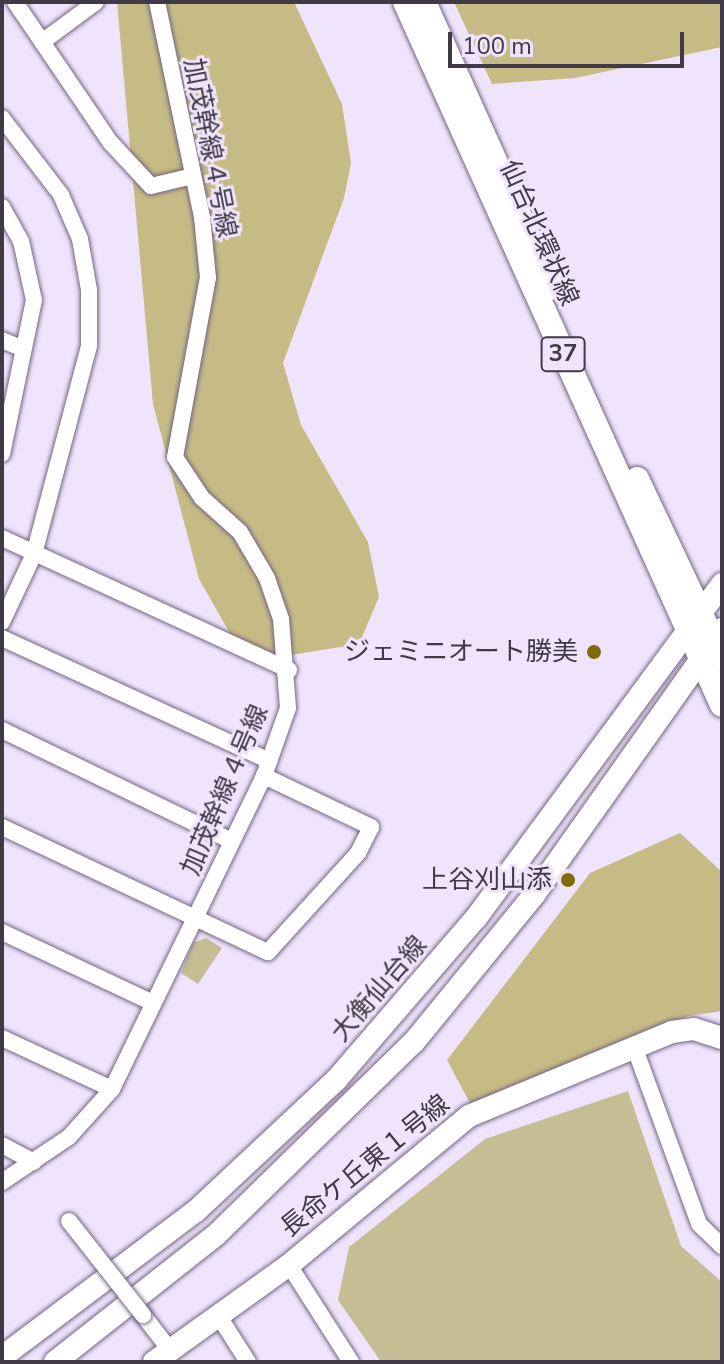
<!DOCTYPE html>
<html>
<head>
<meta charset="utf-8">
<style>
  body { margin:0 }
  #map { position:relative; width:724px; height:1364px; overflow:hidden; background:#f0e4fd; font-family:"Nunito Sans","Noto Sans JP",sans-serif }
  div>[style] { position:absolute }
  .green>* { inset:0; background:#c7bd94 }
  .forest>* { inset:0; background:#c7bb85 }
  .roads { filter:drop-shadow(0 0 2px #736581) drop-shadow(0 0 2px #736581) }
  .street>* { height:16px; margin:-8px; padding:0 8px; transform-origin:8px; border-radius:8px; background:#fff }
  .secondary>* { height:22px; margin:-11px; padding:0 11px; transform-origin:11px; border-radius:11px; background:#fff }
  .primary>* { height:24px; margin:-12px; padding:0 12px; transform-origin:12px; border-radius:12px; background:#fff }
  .bridges { filter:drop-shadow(0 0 2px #736581) drop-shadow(0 0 2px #736581) }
  .street-bridge>* { height:16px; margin:-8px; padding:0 8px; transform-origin:8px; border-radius:8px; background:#fff }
  .dots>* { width:22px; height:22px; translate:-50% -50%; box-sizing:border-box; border:4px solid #f0e4fd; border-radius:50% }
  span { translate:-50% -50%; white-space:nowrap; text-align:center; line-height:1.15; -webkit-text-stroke:6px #f0e4fd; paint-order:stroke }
  .shield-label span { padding:2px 6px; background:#f0e4fd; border:2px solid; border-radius:6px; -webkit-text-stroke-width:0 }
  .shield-label { font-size:24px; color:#403946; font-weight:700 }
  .street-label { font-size:26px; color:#403946 }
  .poi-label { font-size:26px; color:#403946 }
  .right { translate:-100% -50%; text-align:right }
  .frame { position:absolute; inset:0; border:4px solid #403946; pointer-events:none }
  .scale { position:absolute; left:448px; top:32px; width:236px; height:36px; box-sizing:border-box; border:4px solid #403946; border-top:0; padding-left:10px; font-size:24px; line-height:28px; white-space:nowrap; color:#403946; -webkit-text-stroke:6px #f0e4fd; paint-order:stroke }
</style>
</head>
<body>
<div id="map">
  <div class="green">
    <i style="clip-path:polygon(206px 938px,222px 948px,198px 984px,181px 973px,193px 943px)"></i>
    <i style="clip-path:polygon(628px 1091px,681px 1246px,722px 1282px,722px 1362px,381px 1362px,338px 1300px,349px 1247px,485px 1139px)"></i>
  </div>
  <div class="forest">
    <i style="clip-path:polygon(117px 2px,294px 2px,342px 104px,351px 163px,344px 198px,283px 363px,301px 425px,368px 542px,379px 597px,359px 644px,279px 657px,232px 637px,199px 579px,153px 404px)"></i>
    <i style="clip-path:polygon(454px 2px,722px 2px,722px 47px,575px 78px,492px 84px)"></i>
    <i style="clip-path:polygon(680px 833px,722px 872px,722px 1011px,688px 1016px,472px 1107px,447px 1060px,590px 873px)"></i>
  </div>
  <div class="roads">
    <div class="street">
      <i style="left:15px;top:2px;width:171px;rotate:55.8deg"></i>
      <i style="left:111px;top:143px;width:59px;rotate:47.1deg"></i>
      <i style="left:151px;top:186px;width:43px;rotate:-13.4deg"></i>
      <i style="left:42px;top:42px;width:67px;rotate:-36.5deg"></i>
      <i style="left:2px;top:118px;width:97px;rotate:52.5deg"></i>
      <i style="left:61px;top:195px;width:48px;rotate:66.6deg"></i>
      <i style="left:80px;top:239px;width:52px;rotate:80deg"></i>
      <i style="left:89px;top:290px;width:56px;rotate:90deg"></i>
      <i style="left:89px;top:346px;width:215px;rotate:104.8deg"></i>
      <i style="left:34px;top:554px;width:75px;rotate:115.2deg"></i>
      <i style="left:2px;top:207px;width:39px;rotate:61deg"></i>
      <i style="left:21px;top:241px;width:60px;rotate:77.6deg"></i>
      <i style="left:34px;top:300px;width:157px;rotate:101.7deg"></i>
      <i style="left:2px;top:340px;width:23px;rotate:23deg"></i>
      <i style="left:2px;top:538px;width:316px;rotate:24.7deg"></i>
      <i style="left:2px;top:638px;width:294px;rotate:24.7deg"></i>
      <i style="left:2px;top:730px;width:255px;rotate:25.8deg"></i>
      <i style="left:2px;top:827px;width:294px;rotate:25.2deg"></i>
      <i style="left:268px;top:952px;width:134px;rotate:-47.7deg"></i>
      <i style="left:358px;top:853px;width:29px;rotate:-63deg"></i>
      <i style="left:371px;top:827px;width:119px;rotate:-154.5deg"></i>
      <i style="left:2px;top:932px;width:167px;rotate:25.2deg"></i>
      <i style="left:2px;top:1038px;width:121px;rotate:24.9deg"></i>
      <i style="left:634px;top:1046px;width:189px;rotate:69.9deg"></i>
      <i style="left:699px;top:1224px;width:32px;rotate:44deg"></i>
      <i style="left:2px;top:1145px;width:36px;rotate:28deg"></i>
      <i style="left:2px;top:1182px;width:81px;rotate:-33.9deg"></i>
      <i style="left:69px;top:1137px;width:64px;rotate:-48.1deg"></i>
      <i style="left:112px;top:1089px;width:348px;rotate:-64.1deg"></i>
      <i style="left:264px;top:776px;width:72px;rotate:-70.6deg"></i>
      <i style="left:288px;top:708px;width:89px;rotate:-94.5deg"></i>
      <i style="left:281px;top:619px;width:43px;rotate:-108.9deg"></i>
      <i style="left:267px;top:578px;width:53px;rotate:-120.4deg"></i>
      <i style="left:240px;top:532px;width:51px;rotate:-138.2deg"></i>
      <i style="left:202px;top:498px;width:49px;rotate:-123.4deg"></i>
      <i style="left:175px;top:457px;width:182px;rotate:-79.6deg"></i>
      <i style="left:208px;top:278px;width:61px;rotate:-95.6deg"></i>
      <i style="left:202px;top:217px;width:220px;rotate:-101.8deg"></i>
      <i style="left:289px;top:1265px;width:115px;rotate:57.4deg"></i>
      <i style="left:143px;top:1315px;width:44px;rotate:52.4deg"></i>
      <i style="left:220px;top:1318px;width:52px;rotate:57.5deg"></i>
    </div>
    <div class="secondary">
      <i style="left:2px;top:1357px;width:243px;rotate:-37deg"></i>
      <i style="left:196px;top:1211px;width:192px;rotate:-43.1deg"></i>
      <i style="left:336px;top:1080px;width:214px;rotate:-49.2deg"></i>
      <i style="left:476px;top:918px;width:415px;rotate:-53.6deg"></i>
      <i style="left:55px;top:1362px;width:206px;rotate:-38.3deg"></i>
      <i style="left:217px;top:1234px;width:275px;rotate:-44.3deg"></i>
      <i style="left:414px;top:1042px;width:190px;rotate:-50.8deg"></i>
      <i style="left:534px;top:895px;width:326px;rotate:-54.7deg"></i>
      <i style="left:154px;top:1362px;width:166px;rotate:-35.7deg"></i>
      <i style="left:289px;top:1265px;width:234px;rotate:-39.6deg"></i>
      <i style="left:469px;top:1116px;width:220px;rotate:-22.5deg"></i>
      <i style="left:672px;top:1032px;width:22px;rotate:-8deg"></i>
      <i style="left:694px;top:1029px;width:29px;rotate:18deg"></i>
    </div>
    <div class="primary">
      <i style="left:405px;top:2px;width:771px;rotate:65.73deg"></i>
      <i style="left:424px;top:2px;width:313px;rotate:65.9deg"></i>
      <i style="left:637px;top:479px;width:199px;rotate:64.7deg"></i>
    </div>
  </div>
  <div class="bridges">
    <div class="street-bridge">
      <i style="left:69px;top:1221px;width:120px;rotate:51.8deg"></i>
    </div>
  </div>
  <div class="dots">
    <i style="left:594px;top:652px;background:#806c07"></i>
    <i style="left:568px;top:880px;background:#806c07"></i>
  </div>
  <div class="shield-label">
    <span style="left:563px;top:354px">37</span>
  </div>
  <div class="street-label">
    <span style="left:210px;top:148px;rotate:79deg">加茂幹線４号線</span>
    <span style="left:539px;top:233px;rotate:66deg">仙台北環状線</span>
    <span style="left:225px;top:790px;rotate:-67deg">加茂幹線４号線</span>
    <span style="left:379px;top:989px;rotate:-49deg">大衡仙台線</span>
    <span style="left:365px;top:1166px;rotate:-39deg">長命ケ丘東１号線</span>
  </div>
  <div class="poi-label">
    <span class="right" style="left:578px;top:652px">ジェミニオート勝美</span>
    <span class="right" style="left:552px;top:880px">上谷刈山添</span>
  </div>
  <div class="frame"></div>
  <div class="scale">100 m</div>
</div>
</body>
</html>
